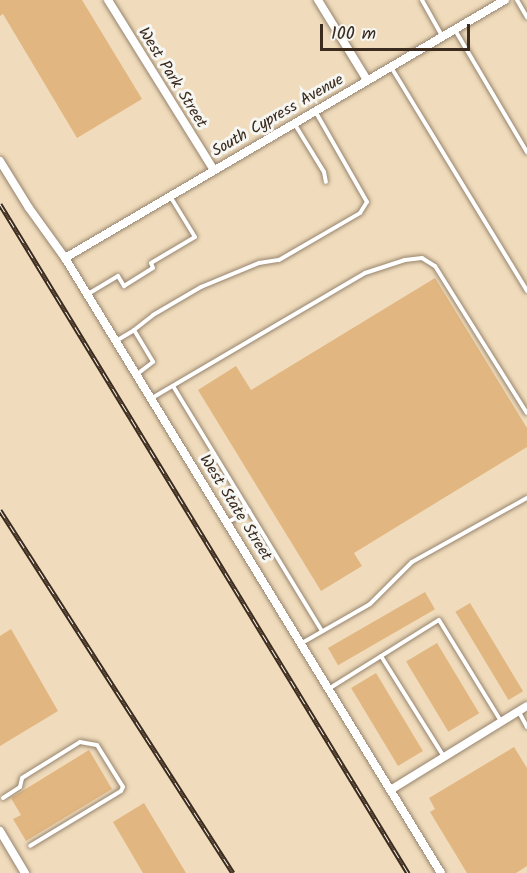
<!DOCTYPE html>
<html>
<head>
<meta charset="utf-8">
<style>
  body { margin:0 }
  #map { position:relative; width:527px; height:873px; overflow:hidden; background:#f0dcbc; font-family:Kalam,sans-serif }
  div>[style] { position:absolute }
  .building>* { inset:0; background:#e1b680; transform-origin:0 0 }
  .roads { filter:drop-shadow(0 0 2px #96836d) drop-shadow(0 0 2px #96836d) }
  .lane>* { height:4px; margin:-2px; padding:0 2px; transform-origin:2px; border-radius:2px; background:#fff }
  .street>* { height:8px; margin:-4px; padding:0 4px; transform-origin:4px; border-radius:4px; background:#fff }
  .rail>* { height:5px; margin-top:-2.5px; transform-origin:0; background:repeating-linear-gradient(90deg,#f6f6f2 0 9px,#3b2a1e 0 18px); box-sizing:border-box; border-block:2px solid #3b2a1e }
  span { translate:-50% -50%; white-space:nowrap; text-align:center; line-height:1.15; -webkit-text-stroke:6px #f6f6f2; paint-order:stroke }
  .street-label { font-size:16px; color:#3b2a1e }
  .scale { position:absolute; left:320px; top:24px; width:150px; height:27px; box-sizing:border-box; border:3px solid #3b2a1e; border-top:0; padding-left:8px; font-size:18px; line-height:21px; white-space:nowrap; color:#3b2a1e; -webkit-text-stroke:4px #f6f6f2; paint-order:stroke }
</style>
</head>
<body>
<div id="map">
  <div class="building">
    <i style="clip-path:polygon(0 0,82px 0,142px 99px,77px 138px,3px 14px,0 16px)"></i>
    <i style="clip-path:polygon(435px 278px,527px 428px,527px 447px,354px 553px,362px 566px,321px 591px,198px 390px,236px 366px,251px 390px)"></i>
    <i style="left:425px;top:592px;width:20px;height:112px;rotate:60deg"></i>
    <i style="left:470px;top:603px;width:103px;height:17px;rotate:59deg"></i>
    <i style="clip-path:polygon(11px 629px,58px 711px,0 746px,0 636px)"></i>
    <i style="left:437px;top:643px;width:82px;height:36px;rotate:59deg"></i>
    <i style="left:376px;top:673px;width:91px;height:29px;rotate:59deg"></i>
    <i style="clip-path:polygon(514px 747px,527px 768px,527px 866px,516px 873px,467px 873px,430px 812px,435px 809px,429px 798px)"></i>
    <i style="clip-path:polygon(89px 750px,112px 789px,26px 841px,13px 819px,21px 815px,11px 798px)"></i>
    <i style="clip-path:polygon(144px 803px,186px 873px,143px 873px,113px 822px)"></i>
  </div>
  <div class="roads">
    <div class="lane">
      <i style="left:422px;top:0;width:41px;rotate:60.9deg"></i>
      <i style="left:517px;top:0;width:20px;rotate:60deg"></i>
      <i style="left:455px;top:30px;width:142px;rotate:59.5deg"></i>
      <i style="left:391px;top:67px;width:262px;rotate:58.7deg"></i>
      <i style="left:294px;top:123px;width:57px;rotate:58.5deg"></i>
      <i style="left:324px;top:172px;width:10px;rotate:79deg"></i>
      <i style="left:88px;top:294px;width:35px;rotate:-31deg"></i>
      <i style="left:118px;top:276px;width:12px;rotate:59deg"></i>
      <i style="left:124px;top:286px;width:34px;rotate:-32deg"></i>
      <i style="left:153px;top:268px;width:5px;rotate:-112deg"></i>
      <i style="left:151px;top:263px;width:51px;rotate:-30.6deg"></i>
      <i style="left:195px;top:237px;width:48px;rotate:-121.4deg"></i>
      <i style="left:134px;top:330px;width:24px;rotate:-38deg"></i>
      <i style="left:153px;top:315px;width:56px;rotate:-30.3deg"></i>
      <i style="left:201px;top:287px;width:63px;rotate:-22.5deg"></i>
      <i style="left:259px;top:263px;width:20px;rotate:-9deg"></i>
      <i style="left:279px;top:260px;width:94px;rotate:-30.1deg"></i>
      <i style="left:360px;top:213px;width:13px;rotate:-58deg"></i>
      <i style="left:367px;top:202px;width:105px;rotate:-119.7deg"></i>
      <i style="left:116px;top:341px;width:21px;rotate:-31deg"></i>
      <i style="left:134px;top:330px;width:37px;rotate:59deg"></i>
      <i style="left:153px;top:362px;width:20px;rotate:143deg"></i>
      <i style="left:173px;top:386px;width:287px;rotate:58.7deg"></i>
      <i style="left:152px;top:398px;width:247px;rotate:-30.4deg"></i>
      <i style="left:365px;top:273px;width:42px;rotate:-18deg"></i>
      <i style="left:405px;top:260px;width:17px;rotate:-7deg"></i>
      <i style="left:422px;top:258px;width:15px;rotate:32deg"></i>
      <i style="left:435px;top:266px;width:173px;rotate:58deg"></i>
      <i style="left:228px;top:522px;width:24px;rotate:-28deg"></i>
      <i style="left:302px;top:643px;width:78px;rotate:-29.8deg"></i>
      <i style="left:370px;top:604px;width:59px;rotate:-45deg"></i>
      <i style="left:412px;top:562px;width:132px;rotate:-29.1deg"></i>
      <i style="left:381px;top:656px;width:119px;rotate:58deg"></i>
      <i style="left:330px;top:688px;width:128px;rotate:-32deg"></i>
      <i style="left:439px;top:620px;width:119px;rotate:58.5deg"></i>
      <i style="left:519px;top:712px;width:17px;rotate:62deg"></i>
      <i style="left:3px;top:798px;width:20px;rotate:-33deg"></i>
      <i style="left:20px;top:787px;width:9px;rotate:-77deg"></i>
      <i style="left:22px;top:778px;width:68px;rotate:-31.8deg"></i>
      <i style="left:80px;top:742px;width:17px;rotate:10deg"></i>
      <i style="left:97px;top:745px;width:49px;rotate:58.2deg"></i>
      <i style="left:123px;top:787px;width:4px;rotate:117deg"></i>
      <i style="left:121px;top:791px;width:106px;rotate:148.9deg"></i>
    </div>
    <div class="street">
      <i style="left:108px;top:0;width:200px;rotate:58.1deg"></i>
      <i style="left:318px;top:0;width:94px;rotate:58.5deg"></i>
      <i style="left:0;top:161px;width:55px;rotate:58.3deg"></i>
      <i style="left:29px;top:208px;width:62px;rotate:54.2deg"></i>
      <i style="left:65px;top:258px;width:721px;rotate:58.56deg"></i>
      <i style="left:65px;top:258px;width:510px;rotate:-30.39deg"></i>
      <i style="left:392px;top:789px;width:158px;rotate:-31.6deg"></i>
      <i style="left:0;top:831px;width:49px;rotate:59.2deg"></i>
    </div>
  </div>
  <div class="rail">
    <i style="left:0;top:204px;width:784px;rotate:58.62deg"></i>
    <i style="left:0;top:510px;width:431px;rotate:57.3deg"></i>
  </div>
  <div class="street-label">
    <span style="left:172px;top:78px;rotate:58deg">West Park Street</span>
    <span style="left:278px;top:116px;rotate:-30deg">South Cypress Avenue</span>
    <span style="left:235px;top:508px;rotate:58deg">West State Street</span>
  </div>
  <div class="scale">100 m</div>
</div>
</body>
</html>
